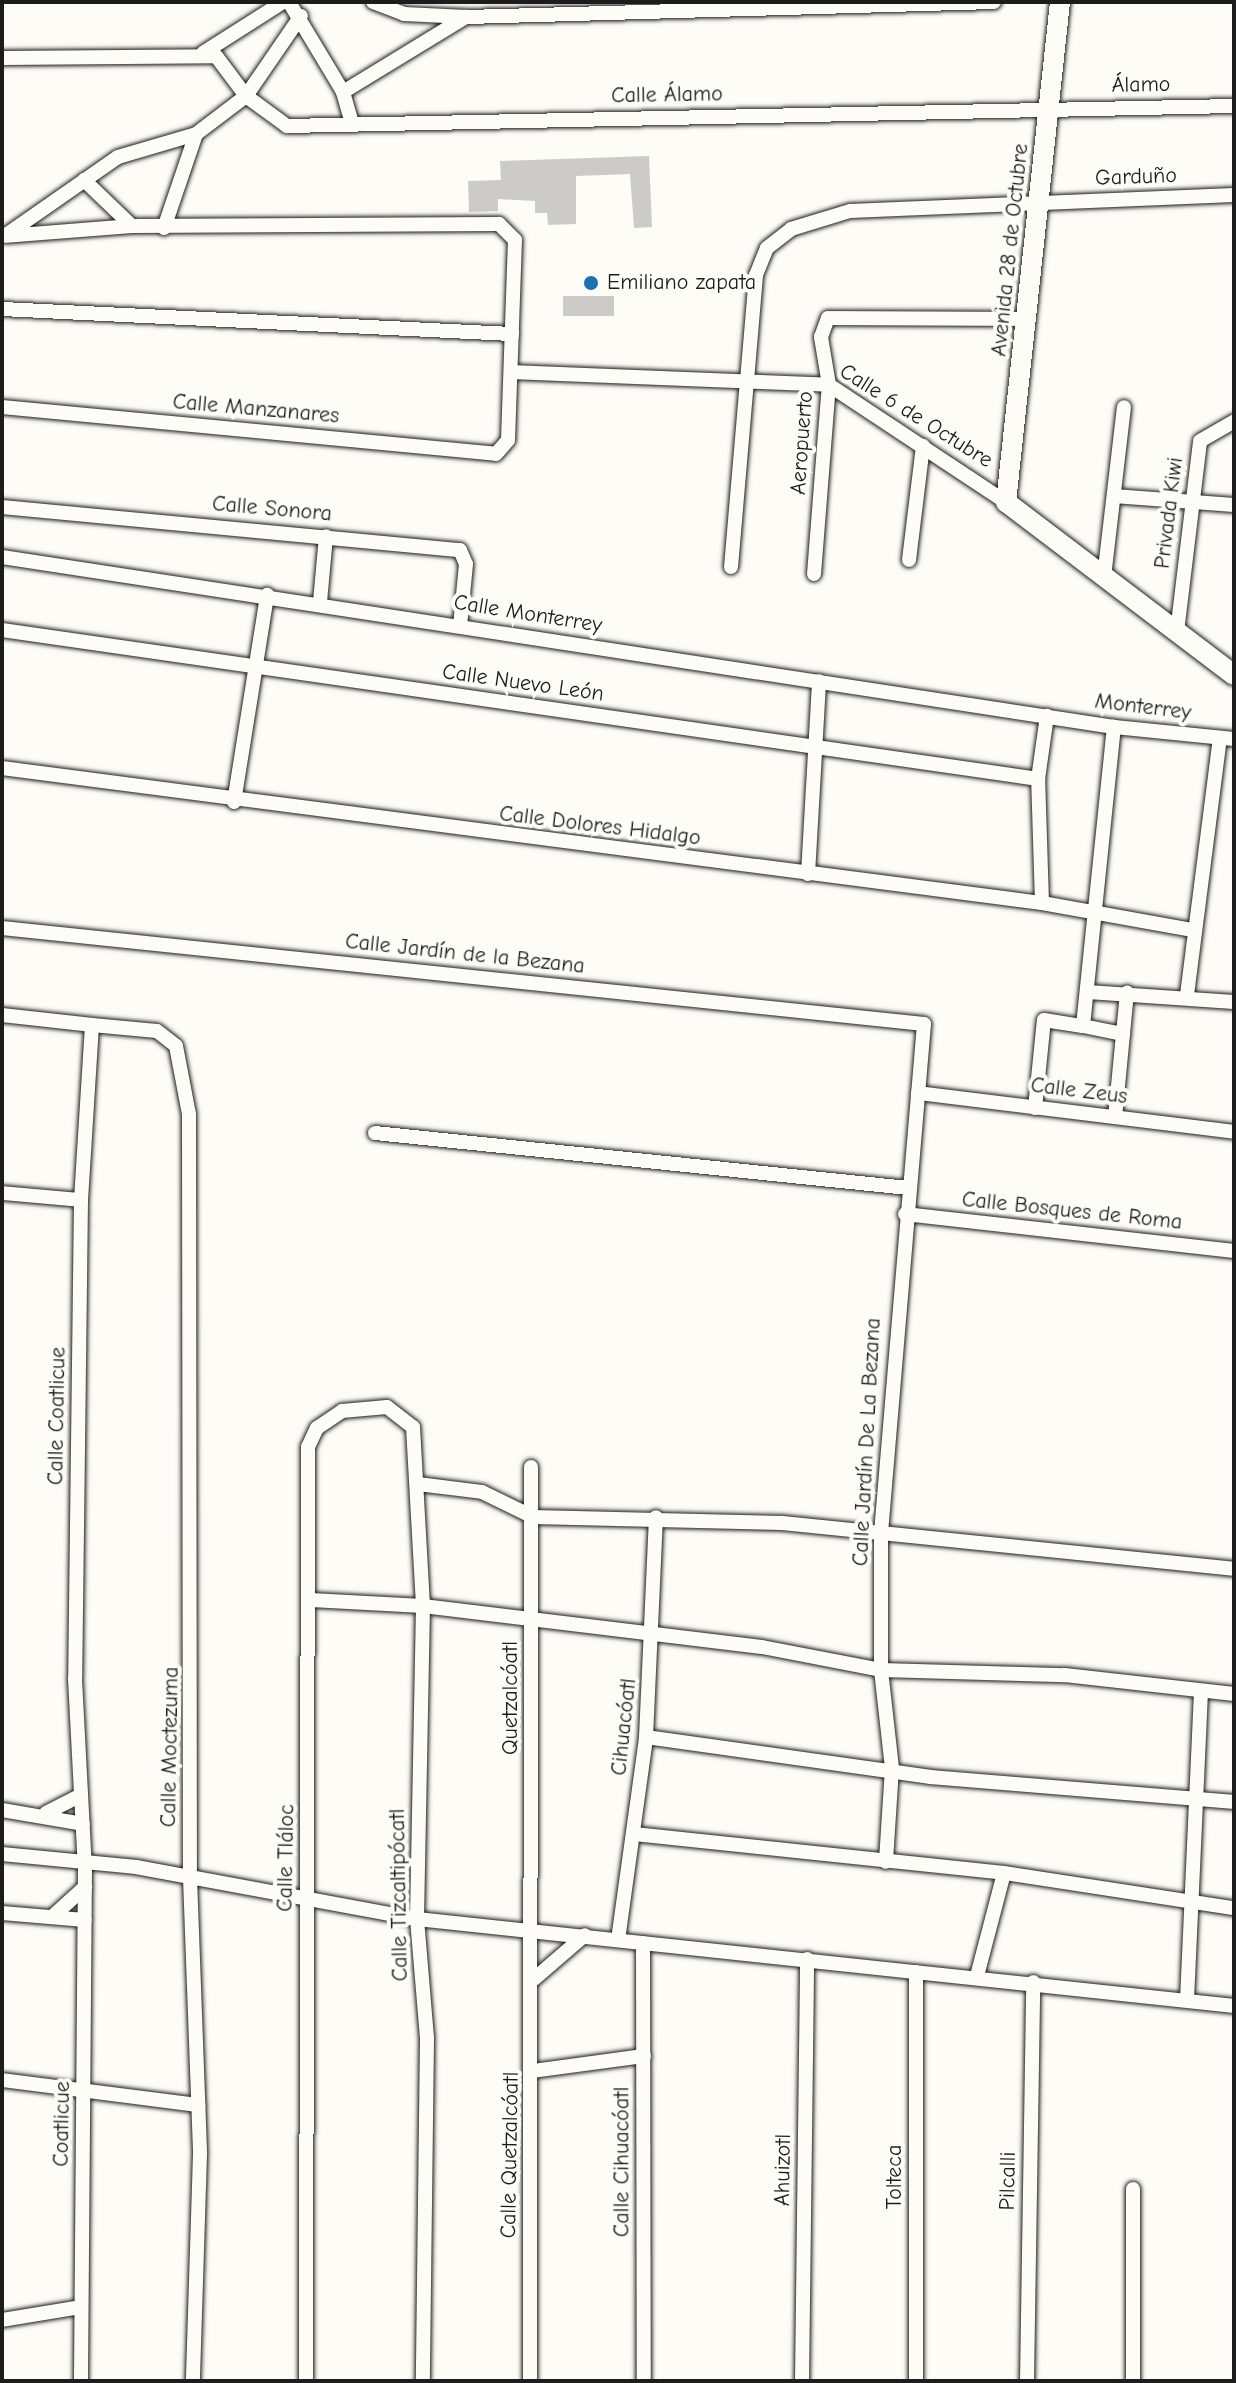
<!DOCTYPE html>
<html>
<head>
<meta charset="utf-8">
<style>
  body { margin:0 }
  #map { position:relative; width:1236px; height:2383px; overflow:hidden; background:#fdfcf7; font-family:"Comic Neue",sans-serif }
  div>[style] { position:absolute }
  .building>* { inset:0; background:#cccbc8; transform-origin:0 0 }
  .roads { filter:drop-shadow(0 0 2px #1c1c1c) drop-shadow(0 0 2px #1c1c1c) }
  .street>* { height:14px; margin:-7px; padding:0 7px; transform-origin:7px; border-radius:7px; background:#fdfcf7 }
  .secondary>* { height:20px; margin:-10px; padding:0 10px; transform-origin:10px; border-radius:10px; background:#fdfcf7 }
  .dots>* { width:22px; height:22px; translate:-50% -50%; box-sizing:border-box; border:4px solid #fdfcf7; border-radius:50% }
  span { translate:-50% -50%; white-space:nowrap; text-align:center; line-height:1.15; -webkit-text-stroke:8px #fdfcf7; paint-order:stroke }
  .street-label { font-size:22px; color:#1c1c1c }
  .poi-label { font-size:22px; color:#1c1c1c }
  .left { translate:0 -50%; text-align:left }
  .frame { position:absolute; inset:0; border:4px solid #1c1c1c; pointer-events:none }
</style>
</head>
<body>
<div id="map">
  <div class="building">
    <i style="clip-path:polygon(649px 156px,652px 227px,634px 228px,630px 174px,576px 176px,576px 224px,548px 225px,547px 213px,535px 213px,535px 201px,498px 199px,498px 211px,469px 212px,468px 181px,501px 180px,500px 161px)"></i>
    <i style="left:563px;top:296px;width:51px;height:20px"></i>
  </div>
  <div class="roads">
    <div class="street">
      <i style="left:289px;top:2px;width:105px;rotate:59deg"></i>
      <i style="left:343px;top:92px;width:33px;rotate:74deg"></i>
      <i style="left:373px;top:2px;width:33px;rotate:21deg"></i>
      <i style="left:404px;top:14px;width:63px;rotate:2.7deg"></i>
      <i style="left:467px;top:17px;width:527px;rotate:-1.63deg"></i>
      <i style="left:203px;top:53px;width:95px;rotate:-32.5deg"></i>
      <i style="left:2px;top:58px;width:214px;rotate:-0.5deg"></i>
      <i style="left:216px;top:56px;width:50px;rotate:53.1deg"></i>
      <i style="left:246px;top:96px;width:51px;rotate:36.2deg"></i>
      <i style="left:287px;top:126px;width:947px;rotate:-1.21deg"></i>
      <i style="left:343px;top:92px;width:144px;rotate:-31.4deg"></i>
      <i style="left:84px;top:180px;width:66px;rotate:43.8deg"></i>
      <i style="left:164px;top:228px;width:99px;rotate:-71.2deg"></i>
      <i style="left:6px;top:235px;width:136px;rotate:-34.9deg"></i>
      <i style="left:118px;top:157px;width:81px;rotate:-16.4deg"></i>
      <i style="left:196px;top:134px;width:63px;rotate:-37.2deg"></i>
      <i style="left:246px;top:96px;width:97px;rotate:-55.5deg"></i>
      <i style="left:2px;top:309px;width:511px;rotate:2.81deg"></i>
      <i style="left:511px;top:372px;width:318px;rotate:2.3deg"></i>
      <i style="left:829px;top:385px;width:212px;rotate:33.5deg"></i>
      <i style="left:2px;top:407px;width:496px;rotate:5.4deg"></i>
      <i style="left:496px;top:454px;width:18px;rotate:-49deg"></i>
      <i style="left:508px;top:440px;width:200px;rotate:-88deg"></i>
      <i style="left:515px;top:240px;width:23px;rotate:-135deg"></i>
      <i style="left:499px;top:224px;width:367px;rotate:179.7deg"></i>
      <i style="left:132px;top:226px;width:126px;rotate:175.5deg"></i>
      <i style="left:1114px;top:496px;width:120px;rotate:4.3deg"></i>
      <i style="left:2px;top:507px;width:460px;rotate:5.4deg"></i>
      <i style="left:460px;top:550px;width:15px;rotate:67deg"></i>
      <i style="left:466px;top:564px;width:62px;rotate:95.5deg"></i>
      <i style="left:2px;top:557px;width:1125px;rotate:8.69deg"></i>
      <i style="left:1114px;top:727px;width:121px;rotate:5.7deg"></i>
      <i style="left:909px;top:560px;width:115px;rotate:-83deg"></i>
      <i style="left:731px;top:567px;width:293px;rotate:-85.1deg"></i>
      <i style="left:756px;top:275px;width:29px;rotate:-68deg"></i>
      <i style="left:767px;top:248px;width:31px;rotate:-38deg"></i>
      <i style="left:791px;top:229px;width:62px;rotate:-17deg"></i>
      <i style="left:850px;top:211px;width:384px;rotate:-2.4deg"></i>
      <i style="left:814px;top:574px;width:190px;rotate:-85.5deg"></i>
      <i style="left:829px;top:385px;width:49px;rotate:-99.5deg"></i>
      <i style="left:821px;top:337px;width:20px;rotate:-70deg"></i>
      <i style="left:828px;top:318px;width:200px;rotate:0.3deg"></i>
      <i style="left:1104px;top:577px;width:171px;rotate:-83.3deg"></i>
      <i style="left:320px;top:602px;width:66px;rotate:-84.8deg"></i>
      <i style="left:2px;top:630px;width:1047px;rotate:8.18deg"></i>
      <i style="left:1177px;top:632px;width:192px;rotate:-83.1deg"></i>
      <i style="left:1200px;top:441px;width:39px;rotate:-30deg"></i>
      <i style="left:2px;top:768px;width:1049px;rotate:7.4deg"></i>
      <i style="left:1042px;top:903px;width:152px;rotate:10.2deg"></i>
      <i style="left:234px;top:802px;width:210px;rotate:-80.9deg"></i>
      <i style="left:808px;top:874px;width:193px;rotate:-86.7deg"></i>
      <i style="left:1042px;top:903px;width:124px;rotate:-91.8deg"></i>
      <i style="left:1038px;top:779px;width:64px;rotate:-81.9deg"></i>
      <i style="left:2px;top:928px;width:927px;rotate:5.94deg"></i>
      <i style="left:924px;top:1024px;width:511px;rotate:94.83deg"></i>
      <i style="left:881px;top:1533px;width:137px;rotate:90deg"></i>
      <i style="left:881px;top:1670px;width:99px;rotate:83.6deg"></i>
      <i style="left:892px;top:1768px;width:94px;rotate:93.7deg"></i>
      <i style="left:1088px;top:992px;width:146px;rotate:3.9deg"></i>
      <i style="left:1187px;top:995px;width:259px;rotate:-82.7deg"></i>
      <i style="left:2px;top:1015px;width:91px;rotate:6.3deg"></i>
      <i style="left:92px;top:1025px;width:175px;rotate:93.6deg"></i>
      <i style="left:81px;top:1200px;width:479px;rotate:90.7deg"></i>
      <i style="left:75px;top:1679px;width:188px;rotate:87deg"></i>
      <i style="left:85px;top:1867px;width:514px;rotate:90.45deg"></i>
      <i style="left:92px;top:1025px;width:65px;rotate:5.3deg"></i>
      <i style="left:157px;top:1031px;width:24px;rotate:38deg"></i>
      <i style="left:176px;top:1046px;width:69px;rotate:79.2deg"></i>
      <i style="left:189px;top:1114px;width:764px;rotate:89.93deg"></i>
      <i style="left:190px;top:1878px;width:276px;rotate:87.9deg"></i>
      <i style="left:200px;top:2154px;width:227px;rotate:91.8deg"></i>
      <i style="left:1083px;top:1026px;width:41px;rotate:11.3deg"></i>
      <i style="left:918px;top:1093px;width:318px;rotate:7deg"></i>
      <i style="left:1035px;top:1108px;width:88px;rotate:-84.2deg"></i>
      <i style="left:1044px;top:1020px;width:39px;rotate:9deg"></i>
      <i style="left:1083px;top:1026px;width:301px;rotate:-84.1deg"></i>
      <i style="left:1115px;top:1117px;width:125px;rotate:-84.5deg"></i>
      <i style="left:375px;top:1133px;width:536px;rotate:5.89deg"></i>
      <i style="left:2px;top:1193px;width:79px;rotate:5.1deg"></i>
      <i style="left:905px;top:1214px;width:331px;rotate:6.4deg"></i>
      <i style="left:418px;top:1484px;width:64px;rotate:7.1deg"></i>
      <i style="left:482px;top:1492px;width:57px;rotate:26.1deg"></i>
      <i style="left:533px;top:1517px;width:249px;rotate:1.4deg"></i>
      <i style="left:782px;top:1523px;width:454px;rotate:5.8deg"></i>
      <i style="left:311px;top:1600px;width:112px;rotate:3.1deg"></i>
      <i style="left:423px;top:1606px;width:341px;rotate:6.9deg"></i>
      <i style="left:762px;top:1647px;width:121px;rotate:10.9deg"></i>
      <i style="left:881px;top:1670px;width:184px;rotate:1.6deg"></i>
      <i style="left:1065px;top:1675px;width:170px;rotate:6.4deg"></i>
      <i style="left:646px;top:1737px;width:288px;rotate:8deg"></i>
      <i style="left:931px;top:1777px;width:304px;rotate:4.7deg"></i>
      <i style="left:2px;top:1810px;width:82px;rotate:9.8deg"></i>
      <i style="left:46px;top:1813px;width:39px;rotate:-27deg"></i>
      <i style="left:634px;top:1834px;width:372px;rotate:6deg"></i>
      <i style="left:1004px;top:1873px;width:233px;rotate:8.7deg"></i>
      <i style="left:2px;top:1854px;width:135px;rotate:5.5deg"></i>
      <i style="left:136px;top:1867px;width:286px;rotate:10.5deg"></i>
      <i style="left:417px;top:1919px;width:822px;rotate:6.08deg"></i>
      <i style="left:2px;top:1913px;width:83px;rotate:4.8deg"></i>
      <i style="left:52px;top:1917px;width:45px;rotate:-42.3deg"></i>
      <i style="left:618px;top:1940px;width:205px;rotate:-82.1deg"></i>
      <i style="left:646px;top:1737px;width:220px;rotate:-87.4deg"></i>
      <i style="left:643px;top:1943px;width:438px;rotate:89.9deg"></i>
      <i style="left:916px;top:1972px;width:409px;rotate:90deg"></i>
      <i style="left:977px;top:1976px;width:106px;rotate:-75.3deg"></i>
      <i style="left:534px;top:1979px;width:67px;rotate:-40.8deg"></i>
      <i style="left:1187px;top:2000px;width:309px;rotate:-87.4deg"></i>
      <i style="left:533px;top:2071px;width:112px;rotate:-7.7deg"></i>
      <i style="left:2px;top:2080px;width:198px;rotate:7.3deg"></i>
      <i style="left:2px;top:2320px;width:80px;rotate:-9.3deg"></i>
      <i style="left:306px;top:2381px;width:934px;rotate:-89.88deg"></i>
      <i style="left:308px;top:1447px;width:21px;rotate:-65deg"></i>
      <i style="left:317px;top:1428px;width:30px;rotate:-34deg"></i>
      <i style="left:342px;top:1411px;width:45px;rotate:-5.1deg"></i>
      <i style="left:387px;top:1407px;width:33px;rotate:38deg"></i>
      <i style="left:413px;top:1427px;width:179px;rotate:86.8deg"></i>
      <i style="left:423px;top:1606px;width:313px;rotate:91.1deg"></i>
      <i style="left:417px;top:1919px;width:119px;rotate:85.2deg"></i>
      <i style="left:427px;top:2038px;width:343px;rotate:90.7deg"></i>
      <i style="left:530px;top:2381px;width:914px;rotate:-89.94deg"></i>
      <i style="left:802px;top:2381px;width:422px;rotate:-89.3deg"></i>
      <i style="left:1027px;top:2381px;width:399px;rotate:-89.1deg"></i>
      <i style="left:1133px;top:2381px;width:192px;rotate:-90deg"></i>
    </div>
    <div class="secondary">
      <i style="left:1060px;top:2px;width:503px;rotate:96.16deg"></i>
      <i style="left:1006px;top:502px;width:286px;rotate:37.2deg"></i>
    </div>
  </div>
  <div class="dots">
    <i style="left:591px;top:283px;background:#1f6fb2"></i>
  </div>
  <div class="street-label">
    <span style="left:1141px;top:85px;rotate:-1deg">Álamo</span>
    <span style="left:667px;top:95px;rotate:-1deg">Calle Álamo</span>
    <span style="left:1136px;top:177px;rotate:-2deg">Garduño</span>
    <span style="left:1010px;top:250px;rotate:-84deg">Avenida 28 de Octubre</span>
    <span style="left:256px;top:409px;rotate:5deg">Calle Manzanares</span>
    <span style="left:916px;top:416px;rotate:32deg">Calle 6 de Octubre</span>
    <span style="left:802px;top:443px;rotate:-86deg">Aeropuerto</span>
    <span style="left:272px;top:509px;rotate:5deg">Calle Sonora</span>
    <span style="left:1169px;top:513px;rotate:-83deg">Privada Kiwi</span>
    <span style="left:528px;top:614px;rotate:9deg">Calle Monterrey</span>
    <span style="left:523px;top:683px;rotate:8deg">Calle Nuevo León</span>
    <span style="left:1143px;top:707px;rotate:7deg">Monterrey</span>
    <span style="left:600px;top:826px;rotate:7deg">Calle Dolores Hidalgo</span>
    <span style="left:465px;top:954px;rotate:6deg">Calle Jardín de la Bezana</span>
    <span style="left:1079px;top:1091px;rotate:7deg">Calle Zeus</span>
    <span style="left:1072px;top:1211px;rotate:6deg">Calle Bosques de Roma</span>
    <span style="left:57px;top:1416px;rotate:-89deg">Calle Coatlicue</span>
    <span style="left:867px;top:1442px;rotate:-87deg">Calle Jardín De La Bezana</span>
    <span style="left:511px;top:1698px;rotate:-90deg">Quetzalcóatl</span>
    <span style="left:624px;top:1727px;rotate:-84deg">Cihuacóatl</span>
    <span style="left:170px;top:1747px;rotate:-89deg">Calle Moctezuma</span>
    <span style="left:286px;top:1858px;rotate:-89deg">Calle Tláloc</span>
    <span style="left:399px;top:1895px;rotate:-91deg">Calle Tizcaltipócatl</span>
    <span style="left:62px;top:2124px;rotate:-89deg">Coatlicue</span>
    <span style="left:510px;top:2155px;rotate:-89deg">Calle Quetzalcóatl</span>
    <span style="left:622px;top:2162px;rotate:-90deg">Calle Cihuacóatl</span>
    <span style="left:783px;top:2170px;rotate:-89deg">Ahuizotl</span>
    <span style="left:895px;top:2177px;rotate:-90deg">Tolteca</span>
    <span style="left:1008px;top:2181px;rotate:-89deg">Pilcalli</span>
  </div>
  <div class="poi-label">
    <span class="left" style="left:607px;top:283px">Emiliano zapata</span>
  </div>
  <div class="frame"></div>
</div>
</body>
</html>
